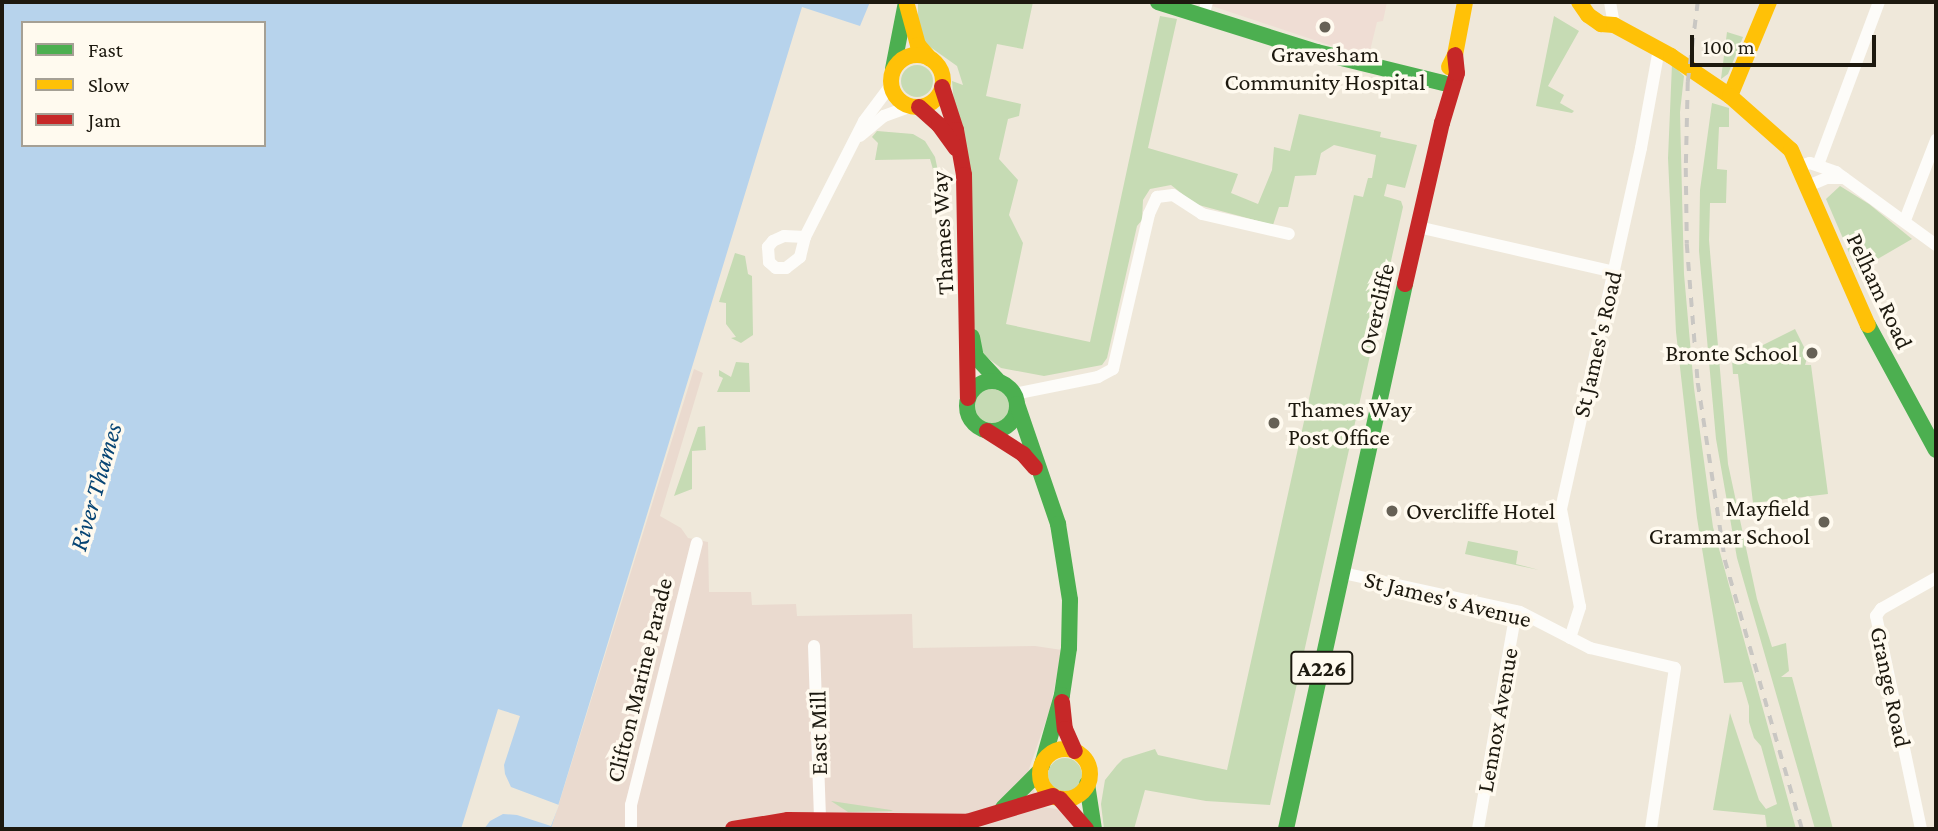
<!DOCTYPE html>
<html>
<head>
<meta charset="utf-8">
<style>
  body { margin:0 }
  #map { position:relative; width:1938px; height:831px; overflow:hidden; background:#efe8da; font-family:"Crimson Pro",serif }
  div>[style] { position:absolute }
  .industrial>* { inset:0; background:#eadacf }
  .medical>* { inset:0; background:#efddd4 }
  .green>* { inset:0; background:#c6dbb4 }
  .round { border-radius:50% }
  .water>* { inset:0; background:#b7d3ec }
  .pier>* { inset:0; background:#efe8da }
  .street>* { height:12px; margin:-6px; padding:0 6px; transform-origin:6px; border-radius:6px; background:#fdfcf9 }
  .fast>* { height:16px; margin:-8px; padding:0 8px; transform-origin:8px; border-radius:8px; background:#4caf50 }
  .fast>.ring { margin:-8px; padding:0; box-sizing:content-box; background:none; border:16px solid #4caf50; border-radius:50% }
  .slow>* { height:16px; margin:-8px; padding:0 8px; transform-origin:8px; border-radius:8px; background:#ffc107 }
  .slow>.ring { margin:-8px; padding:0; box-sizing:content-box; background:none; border:16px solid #ffc107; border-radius:50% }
  .jam>* { height:16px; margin:-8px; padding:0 8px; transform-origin:8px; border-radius:8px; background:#c62828 }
  .rail>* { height:3.5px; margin-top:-1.75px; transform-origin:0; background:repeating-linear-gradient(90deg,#c9c7c3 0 9px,transparent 0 18px) }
  .dots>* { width:19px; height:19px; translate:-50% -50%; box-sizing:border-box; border:4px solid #fffaef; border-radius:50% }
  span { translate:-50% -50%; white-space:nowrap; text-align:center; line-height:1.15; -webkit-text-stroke:7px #fffaef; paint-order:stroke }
  .shield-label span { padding:2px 5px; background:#fffaef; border:2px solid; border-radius:5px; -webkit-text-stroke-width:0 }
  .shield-label { font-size:23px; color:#1d190f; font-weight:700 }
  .poi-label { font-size:24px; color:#1d190f }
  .right { translate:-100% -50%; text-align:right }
  .left { translate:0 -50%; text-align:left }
  .street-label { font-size:24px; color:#1d190f }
  .water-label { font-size:26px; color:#064473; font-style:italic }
  .frame { position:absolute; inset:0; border:4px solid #1d190f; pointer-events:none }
  .legend { position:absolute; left:21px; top:21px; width:245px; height:126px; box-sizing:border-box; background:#fffaef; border:2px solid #a5a095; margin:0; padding:9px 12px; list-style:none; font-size:21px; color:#1d190f }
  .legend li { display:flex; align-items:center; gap:14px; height:35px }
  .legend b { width:35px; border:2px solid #a5a095 }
  .scale { position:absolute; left:1690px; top:35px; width:186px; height:32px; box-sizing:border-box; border:4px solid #1d190f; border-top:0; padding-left:9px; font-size:21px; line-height:24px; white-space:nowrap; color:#1d190f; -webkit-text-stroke:5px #fffaef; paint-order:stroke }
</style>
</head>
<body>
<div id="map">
  <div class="industrial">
    <i style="clip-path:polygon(694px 369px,703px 373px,660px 516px,681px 528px,688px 538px,708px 542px,709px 592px,751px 592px,752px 605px,796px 604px,797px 616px,912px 614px,913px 648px,1035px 646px,1062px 650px,1050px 709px,1028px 772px,1034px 791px,1043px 807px,1057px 809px,1078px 829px,551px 829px)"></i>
  </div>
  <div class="medical">
    <i style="clip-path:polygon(1200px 2px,1387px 2px,1383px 21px,1377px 22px,1369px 55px,1329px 45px)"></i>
  </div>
  <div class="green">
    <i style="clip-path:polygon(918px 2px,1033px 2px,1023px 49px,997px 44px,986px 96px,1021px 104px,1019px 116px,1008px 119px,999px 159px,1018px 180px,1009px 215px,1023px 243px,1006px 324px,1090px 342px,1160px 16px,1177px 19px,1148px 148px,1238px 174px,1231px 193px,1258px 204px,1272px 170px,1274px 147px,1290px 151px,1299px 114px,1381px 132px,1380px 137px,1417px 145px,1405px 188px,1387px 184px,1384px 196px,1401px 201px,1403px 207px,1270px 805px,1206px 801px,1145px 790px,1134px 829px,1104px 829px,1101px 804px,1105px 780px,1117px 765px,1123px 759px,1155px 749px,1158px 755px,1227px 770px,1354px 195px,1363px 197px,1368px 178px,1372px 178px,1376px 155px,1334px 145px,1321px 153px,1316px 175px,1295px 176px,1288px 207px,1279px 207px,1273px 225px,1195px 204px,1171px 185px,1150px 189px,1143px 200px,1142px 220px,1137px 226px,1107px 358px,1102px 365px,1044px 376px,1001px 368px,985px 356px,975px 335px,952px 81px,963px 85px,957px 66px,926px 44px,918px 26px)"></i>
    <i style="clip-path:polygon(1554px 16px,1579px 31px,1548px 86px,1564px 95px,1560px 103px,1574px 111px,1572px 113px,1536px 106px)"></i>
    <i style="clip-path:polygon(1727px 32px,1743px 37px,1728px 74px,1721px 79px)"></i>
    <i style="clip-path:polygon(1672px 64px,1684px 76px,1680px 112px,1684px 274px,1694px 388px,1713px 527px,1796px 829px,1767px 829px,1765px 815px,1713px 810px,1730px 713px,1759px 800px,1766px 809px,1777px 804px,1761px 746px,1754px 738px,1749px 722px,1749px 706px,1742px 682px,1724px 683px,1697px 518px,1676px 332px,1668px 158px)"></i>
    <i class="round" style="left:901px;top:65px;width:32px;height:32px"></i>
    <i style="clip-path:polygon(1712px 103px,1729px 108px,1729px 127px,1719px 127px,1717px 169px,1727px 170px,1726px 203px,1710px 203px,1709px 240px,1728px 464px,1757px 599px,1772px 647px,1786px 643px,1789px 671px,1781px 677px,1792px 677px,1833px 829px,1815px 829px,1737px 558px,1716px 439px,1699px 251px,1700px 190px)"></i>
    <i style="clip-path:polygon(877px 131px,913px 134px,925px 141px,935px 157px,942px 190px,939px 190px,930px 159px,875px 160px,878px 143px,872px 137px)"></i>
    <i style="clip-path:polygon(1840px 186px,1869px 204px,1912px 239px,1857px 271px,1826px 199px)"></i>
    <i style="clip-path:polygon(735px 253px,745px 256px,748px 274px,752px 276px,753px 335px,741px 343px,731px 338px,736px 337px,726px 324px,726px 303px,719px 302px)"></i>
    <i style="clip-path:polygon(1795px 329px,1808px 355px,1805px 365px,1811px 365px,1828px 494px,1753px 503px,1738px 374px,1733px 374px,1732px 360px,1752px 355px,1751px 351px)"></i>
    <i style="clip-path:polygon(736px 362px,749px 363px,750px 392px,717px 392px,723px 378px,719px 376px,719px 370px,731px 377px)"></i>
    <i class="round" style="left:974px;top:388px;width:36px;height:36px"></i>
    <i style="clip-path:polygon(705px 426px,706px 450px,692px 451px,692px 489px,674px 496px,698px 427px)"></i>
    <i style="clip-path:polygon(1468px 541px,1518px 551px,1516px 564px,1539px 570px,1465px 554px)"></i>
    <i class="round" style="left:1048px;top:758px;width:34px;height:34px"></i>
    <i style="clip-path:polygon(831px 801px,891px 810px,893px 811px,848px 812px)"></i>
  </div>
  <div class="water">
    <i style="clip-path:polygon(evenodd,2px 2px,870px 2px,860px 26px,802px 7px,551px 829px,2px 829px,2px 2px,23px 23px,264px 23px,264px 145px,23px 145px,23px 23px)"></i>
  </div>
  <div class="pier">
    <i style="clip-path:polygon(498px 709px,520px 716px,504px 765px,505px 774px,511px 787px,559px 805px,551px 826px,517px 815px,503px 814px,490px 821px,484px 829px,461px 829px)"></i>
  </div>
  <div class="street">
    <i style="left:1610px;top:2px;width:23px;rotate:80deg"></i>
    <i style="left:1203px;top:16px;width:15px;rotate:-74deg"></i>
    <i style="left:860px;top:136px;width:31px;rotate:-40deg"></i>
    <i style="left:884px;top:116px;width:30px;rotate:-20deg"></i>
    <i style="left:1818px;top:165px;width:174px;rotate:-69.5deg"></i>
    <i style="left:1800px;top:166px;width:10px;rotate:-17deg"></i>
    <i style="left:1810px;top:163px;width:28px;rotate:19deg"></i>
    <i style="left:1836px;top:172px;width:124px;rotate:36.1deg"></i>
    <i style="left:1808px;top:186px;width:21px;rotate:-23deg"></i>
    <i style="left:1827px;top:178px;width:17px"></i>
    <i style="left:1905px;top:220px;width:86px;rotate:-68.8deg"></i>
    <i style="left:1418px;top:227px;width:201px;rotate:12.9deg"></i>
    <i style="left:805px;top:237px;width:21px;rotate:-177deg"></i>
    <i style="left:784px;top:236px;width:12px;rotate:156deg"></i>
    <i style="left:773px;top:241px;width:8px;rotate:130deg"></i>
    <i style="left:768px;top:247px;width:15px;rotate:86deg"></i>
    <i style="left:769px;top:262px;width:9px;rotate:41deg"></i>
    <i style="left:776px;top:268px;width:10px"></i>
    <i style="left:786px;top:268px;width:18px;rotate:-38deg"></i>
    <i style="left:800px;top:257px;width:21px;rotate:-76deg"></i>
    <i style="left:805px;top:237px;width:130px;rotate:-63deg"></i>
    <i style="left:864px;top:121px;width:45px;rotate:-53.1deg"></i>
    <i style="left:1014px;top:394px;width:86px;rotate:-11.4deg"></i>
    <i style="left:1098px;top:377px;width:17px;rotate:-28deg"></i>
    <i style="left:1113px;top:369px;width:159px;rotate:-76.9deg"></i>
    <i style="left:1149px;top:214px;width:19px;rotate:-65deg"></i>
    <i style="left:1157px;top:197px;width:16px;rotate:-7deg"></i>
    <i style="left:1173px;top:195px;width:35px;rotate:33deg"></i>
    <i style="left:1202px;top:214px;width:89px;rotate:12.9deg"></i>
    <i style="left:1343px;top:573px;width:181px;rotate:12.4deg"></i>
    <i style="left:1520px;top:612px;width:79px;rotate:27.2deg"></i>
    <i style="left:1590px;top:648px;width:87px;rotate:13.2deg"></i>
    <i style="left:1675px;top:668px;width:163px;rotate:98.5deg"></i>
    <i style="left:1570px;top:638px;width:33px;rotate:-72deg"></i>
    <i style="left:1580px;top:607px;width:100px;rotate:-101deg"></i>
    <i style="left:1561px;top:509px;width:370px;rotate:-77.5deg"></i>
    <i style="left:1641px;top:148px;width:101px;rotate:-79.7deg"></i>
    <i style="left:814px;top:646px;width:174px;rotate:88deg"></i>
    <i style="left:631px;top:829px;width:24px;rotate:-90deg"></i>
    <i style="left:631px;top:805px;width:270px;rotate:-75.9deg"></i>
    <i style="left:1478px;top:829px;width:221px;rotate:-80.1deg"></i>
    <i style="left:1921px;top:829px;width:218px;rotate:-101.9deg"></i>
    <i style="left:1876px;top:616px;width:9px;rotate:-54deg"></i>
    <i style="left:1881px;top:609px;width:63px;rotate:-29.4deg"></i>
  </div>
  <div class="fast">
    <i style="left:1158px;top:2px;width:167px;rotate:17.5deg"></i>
    <i style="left:1317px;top:52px;width:130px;rotate:13.8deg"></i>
    <i style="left:893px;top:69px;width:68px;rotate:-79deg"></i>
    <i style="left:1868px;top:325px;width:142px;rotate:61.5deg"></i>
    <i style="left:972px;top:337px;width:20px;rotate:79deg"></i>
    <i style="left:976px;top:357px;width:34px;rotate:47deg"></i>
    <i class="ring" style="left:967px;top:381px;width:34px;height:34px"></i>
    <i style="left:1017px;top:404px;width:127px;rotate:71.1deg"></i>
    <i style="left:1058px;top:524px;width:77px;rotate:81deg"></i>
    <i style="left:1070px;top:600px;width:48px;rotate:91.2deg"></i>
    <i style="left:1069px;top:648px;width:48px;rotate:98.5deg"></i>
    <i style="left:1062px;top:695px;width:73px;rotate:105.9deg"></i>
    <i style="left:1087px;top:784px;width:46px;rotate:81.2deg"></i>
    <i style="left:1003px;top:808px;width:52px;rotate:-45deg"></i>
    <i style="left:1286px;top:829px;width:558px;rotate:-77.68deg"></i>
  </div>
  <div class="slow">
    <i style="left:1579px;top:2px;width:16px;rotate:55deg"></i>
    <i style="left:1588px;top:15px;width:16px;rotate:35deg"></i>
    <i style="left:1601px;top:24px;width:13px;rotate:4deg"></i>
    <i style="left:1614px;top:25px;width:65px;rotate:28.5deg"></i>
    <i style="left:1671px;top:56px;width:71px;rotate:34.1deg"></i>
    <i style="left:1730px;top:96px;width:102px;rotate:-67.5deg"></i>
    <i style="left:907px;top:5px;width:41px;rotate:74.6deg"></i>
    <i style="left:918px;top:45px;width:18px;rotate:49deg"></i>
    <i class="ring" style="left:891px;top:55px;width:36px;height:36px"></i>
    <i style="left:1449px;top:67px;width:13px;rotate:-63deg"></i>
    <i style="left:1455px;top:55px;width:54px;rotate:-79.3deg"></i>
    <i style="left:1730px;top:96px;width:81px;rotate:41.5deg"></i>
    <i style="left:1791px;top:150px;width:191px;rotate:66.3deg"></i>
    <i class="ring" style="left:1040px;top:749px;width:34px;height:34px"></i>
  </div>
  <div class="jam">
    <i style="left:942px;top:87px;width:45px;rotate:72deg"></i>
    <i style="left:956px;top:130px;width:46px;rotate:79.9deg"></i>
    <i style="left:964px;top:175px;width:223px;rotate:89deg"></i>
    <i style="left:919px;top:107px;width:27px;rotate:42deg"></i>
    <i style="left:939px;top:125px;width:29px;rotate:54deg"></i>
    <i style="left:1405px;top:284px;width:165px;rotate:-77.1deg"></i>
    <i style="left:1442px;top:123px;width:52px;rotate:-73.3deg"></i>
    <i style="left:1457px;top:73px;width:18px;rotate:-96deg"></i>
    <i style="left:987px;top:431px;width:43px;rotate:32.6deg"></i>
    <i style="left:1023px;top:454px;width:18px;rotate:49deg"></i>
    <i style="left:1062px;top:702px;width:27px;rotate:84deg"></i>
    <i style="left:1065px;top:729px;width:24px;rotate:66deg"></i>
    <i style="left:1060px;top:799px;width:40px;rotate:49deg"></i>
    <i style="left:733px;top:829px;width:56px;rotate:-9.3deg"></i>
    <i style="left:788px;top:820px;width:179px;rotate:0.6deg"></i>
    <i style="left:967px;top:822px;width:90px;rotate:-16.8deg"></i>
  </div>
  <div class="rail">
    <i style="left:1698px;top:2px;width:81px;rotate:97.1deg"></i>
    <i style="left:1688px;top:82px;width:86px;rotate:91.3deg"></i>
    <i style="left:1686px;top:168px;width:76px;rotate:89.2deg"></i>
    <i style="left:1687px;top:244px;width:139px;rotate:85.5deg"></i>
    <i style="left:1698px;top:383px;width:179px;rotate:81.3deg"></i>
    <i style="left:1725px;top:560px;width:280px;rotate:74deg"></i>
  </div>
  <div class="dots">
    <i style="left:1325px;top:27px;background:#666156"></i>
    <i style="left:1812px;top:353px;background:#666156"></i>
    <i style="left:1274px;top:423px;background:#666156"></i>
    <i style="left:1392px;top:511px;background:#666156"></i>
    <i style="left:1824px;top:522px;background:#666156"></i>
  </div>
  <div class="shield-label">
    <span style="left:1322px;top:668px">A226</span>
  </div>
  <div class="poi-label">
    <span style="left:1325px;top:68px">Gravesham<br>Community Hospital</span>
    <span class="right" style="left:1798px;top:353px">Bronte School</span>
    <span class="left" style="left:1288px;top:423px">Thames Way<br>Post Office</span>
    <span class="right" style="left:1810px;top:522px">Mayfield<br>Grammar School</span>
    <span class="left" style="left:1406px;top:511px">Overcliffe Hotel</span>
  </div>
  <div class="street-label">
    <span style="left:942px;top:233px;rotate:-93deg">Thames Way</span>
    <span style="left:1880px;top:291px;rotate:65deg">Pelham Road</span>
    <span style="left:1376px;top:309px;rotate:-77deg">Overcliffe</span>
    <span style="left:1597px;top:344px;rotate:-77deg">St James's Road</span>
    <span style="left:1448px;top:599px;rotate:14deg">St James's Avenue</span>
    <span style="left:639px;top:680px;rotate:-76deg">Clifton Marine Parade</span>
    <span style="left:1891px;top:687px;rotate:78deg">Grange Road</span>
    <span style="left:1497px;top:720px;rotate:-80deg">Lennox Avenue</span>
    <span style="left:818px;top:733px;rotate:-91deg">East Mill</span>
  </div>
  <div class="water-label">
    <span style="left:96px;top:487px;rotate:-74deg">River Thames</span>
  </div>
  <div class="frame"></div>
  <ul class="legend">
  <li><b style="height:9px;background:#4caf50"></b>Fast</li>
  <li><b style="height:9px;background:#ffc107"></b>Slow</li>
  <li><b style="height:9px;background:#c62828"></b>Jam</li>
  </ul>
  <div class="scale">100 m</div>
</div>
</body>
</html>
